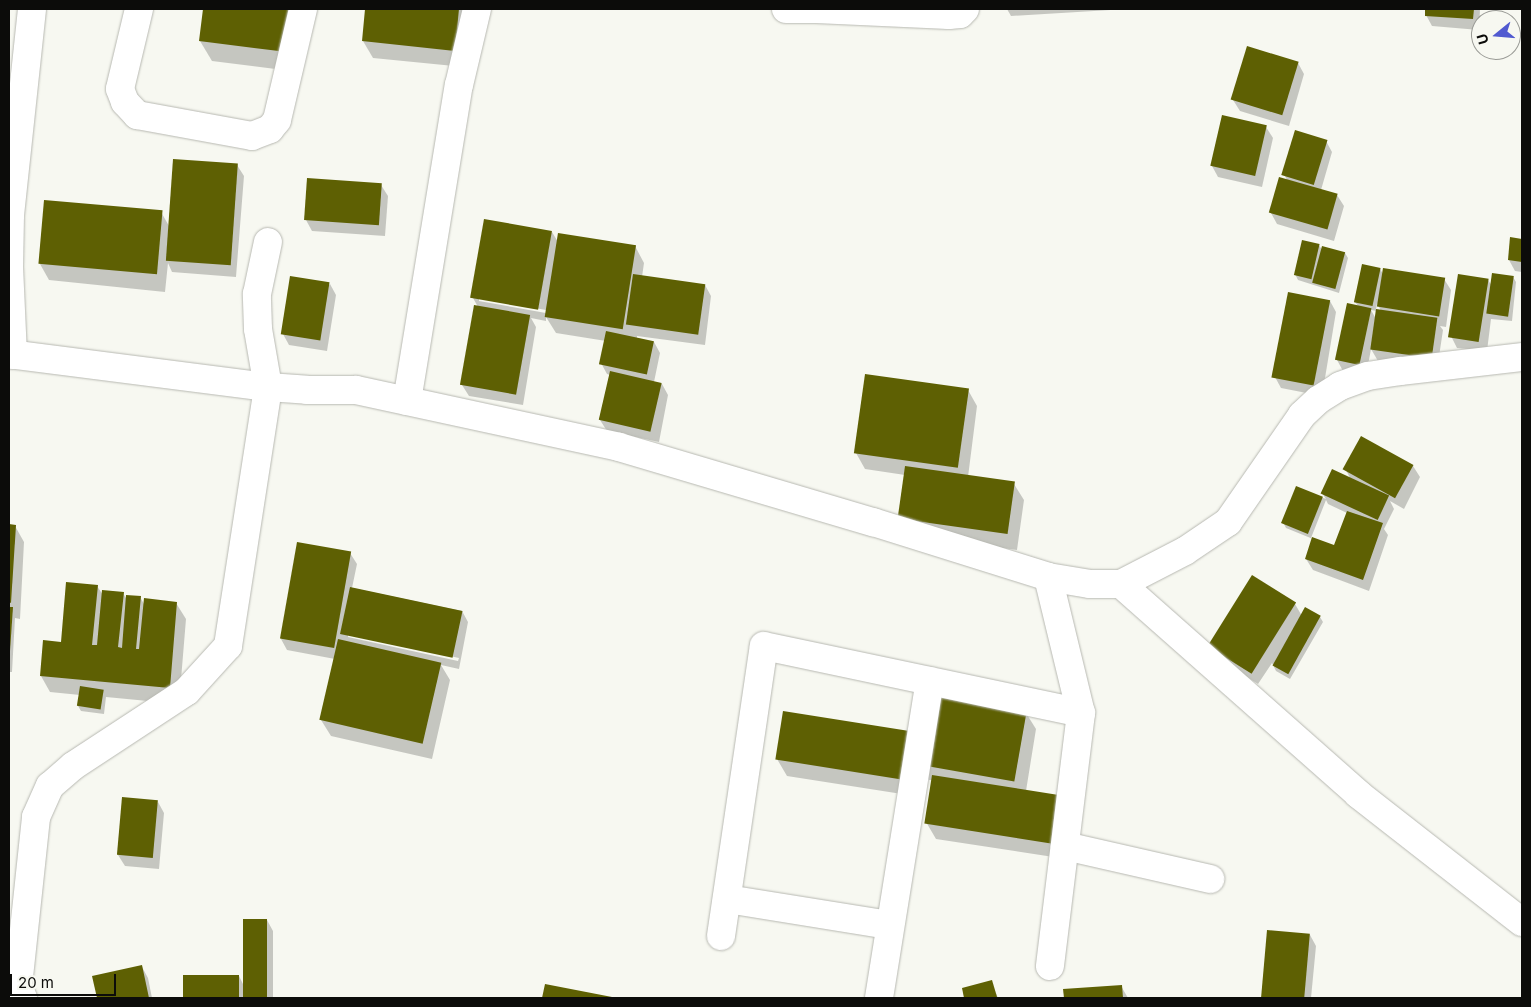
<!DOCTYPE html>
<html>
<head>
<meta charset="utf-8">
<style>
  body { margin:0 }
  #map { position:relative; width:1531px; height:1007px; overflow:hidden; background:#f7f8f1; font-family:Inter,sans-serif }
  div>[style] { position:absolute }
  .shadow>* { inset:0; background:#0003 }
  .building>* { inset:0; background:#5e6003; transform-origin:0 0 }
  .roads { filter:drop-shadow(0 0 1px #b7b8b1) drop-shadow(0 0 1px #b7b8b1) }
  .minor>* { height:28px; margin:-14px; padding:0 14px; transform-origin:14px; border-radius:14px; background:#fff }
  span { translate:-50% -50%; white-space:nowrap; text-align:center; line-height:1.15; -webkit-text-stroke:5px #f7f8f1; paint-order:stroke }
  .frame { position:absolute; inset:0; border:10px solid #0c0c0a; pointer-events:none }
  .north { position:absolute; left:1471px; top:10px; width:50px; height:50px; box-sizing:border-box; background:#f7f8f1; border:1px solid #999a95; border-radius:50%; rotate:253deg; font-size:14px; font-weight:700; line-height:20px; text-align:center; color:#0c0c0a }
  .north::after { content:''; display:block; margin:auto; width:18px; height:22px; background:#515ad0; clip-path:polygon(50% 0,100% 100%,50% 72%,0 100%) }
  .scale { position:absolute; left:10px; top:974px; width:106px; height:22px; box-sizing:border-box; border:2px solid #0c0c0a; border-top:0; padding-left:6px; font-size:15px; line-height:18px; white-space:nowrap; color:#0c0c0a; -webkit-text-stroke:4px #f7f8f1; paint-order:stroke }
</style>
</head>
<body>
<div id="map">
  <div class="shadow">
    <i style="clip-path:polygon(204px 9px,302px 9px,299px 72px,212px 61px,200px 41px)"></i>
    <i style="clip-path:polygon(367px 9px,470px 9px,464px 67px,373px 58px,363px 41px)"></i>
    <i style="clip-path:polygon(1007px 9px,1127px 9px,1011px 16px)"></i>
    <i style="clip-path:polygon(1426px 9px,1480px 9px,1479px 30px,1432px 26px,1426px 15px)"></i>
    <i style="clip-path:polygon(1298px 63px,1304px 74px,1289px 126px,1240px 111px,1233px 100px)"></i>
    <i style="clip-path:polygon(1266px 127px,1273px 138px,1262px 187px,1218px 177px,1212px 166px)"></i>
    <i style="clip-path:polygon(1326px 141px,1332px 152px,1321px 190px,1337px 195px,1344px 206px,1334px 241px,1277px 224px,1271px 213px,1287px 180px,1284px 174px)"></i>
    <i style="clip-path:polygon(237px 165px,244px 176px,236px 277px,172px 272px,168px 263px,165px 292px,49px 280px,40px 264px,161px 212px,169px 226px)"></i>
    <i style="clip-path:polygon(381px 185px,388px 196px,385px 236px,312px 231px,306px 220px)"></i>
    <i style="clip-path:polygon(evenodd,552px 232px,558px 242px,635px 246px,644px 263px,642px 277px,705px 285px,711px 296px,705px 345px,637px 336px,637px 338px,654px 342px,660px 353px,654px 382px,662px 384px,668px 395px,659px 442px,607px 431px,600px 420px,610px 375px,607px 374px,601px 363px,606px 341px,556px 333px,546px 317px,546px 321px,531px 318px,536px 327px,523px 405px,469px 396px,462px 385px,478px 307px,473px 298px,552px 232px,479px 298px,546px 310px,546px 313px,479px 301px,479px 298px)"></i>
    <i style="clip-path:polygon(1511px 239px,1522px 240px,1522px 272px,1515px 271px,1509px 260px)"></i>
    <i style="clip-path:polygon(1319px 245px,1322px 250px,1345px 253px,1348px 258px,1339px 293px,1298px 280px,1295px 274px)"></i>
    <i style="clip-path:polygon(evenodd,1380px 269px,1383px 274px,1444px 279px,1451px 290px,1446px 327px,1440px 326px,1443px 330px,1437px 370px,1378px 361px,1371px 349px,1366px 376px,1343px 371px,1337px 360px,1358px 306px,1355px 302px,1380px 269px,1377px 303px,1381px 311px,1376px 310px,1377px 303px,1380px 269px,1371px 310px,1377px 311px,1376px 319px,1371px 310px)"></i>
    <i style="clip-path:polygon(1513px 277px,1516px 282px,1512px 321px,1491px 319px,1487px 351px,1457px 348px,1451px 336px,1488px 280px,1492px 286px)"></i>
    <i style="clip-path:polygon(330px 284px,336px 295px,327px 351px,289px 345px,283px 334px)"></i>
    <i style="clip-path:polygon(1330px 301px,1336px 312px,1322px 396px,1281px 388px,1275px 377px)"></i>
    <i style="clip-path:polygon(968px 390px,977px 406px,968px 477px,1014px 484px,1024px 500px,1017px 550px,908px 535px,905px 475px,865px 469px,856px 453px)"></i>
    <i style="clip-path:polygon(evenodd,1413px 466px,1420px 477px,1404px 509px,1390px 501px,1394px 509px,1384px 529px,1388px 535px,1369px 591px,1313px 570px,1306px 559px,1313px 539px,1286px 528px,1283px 522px,1296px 488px,1326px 499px,1322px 493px,1351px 480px,1346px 470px,1413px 466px,1326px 500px,1328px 504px,1347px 513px,1335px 546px,1311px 538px,1326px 500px)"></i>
    <i style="clip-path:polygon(9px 526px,15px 526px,24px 542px,20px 619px,15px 618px,12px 672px,9px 672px)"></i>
    <i style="clip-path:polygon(evenodd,350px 553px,357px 564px,352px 588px,462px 611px,468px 622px,459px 669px,441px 665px,450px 680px,432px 759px,331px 736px,321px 720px,335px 659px,287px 650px,281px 639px,350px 553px,348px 634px,459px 658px,458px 661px,348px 637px,348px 634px)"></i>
    <i style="clip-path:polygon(97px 586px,103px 595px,123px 593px,127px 600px,140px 597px,144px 604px,176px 603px,186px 619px,179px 704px,106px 697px,104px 714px,81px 711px,78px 706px,80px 695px,50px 692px,41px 676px)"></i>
    <i style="clip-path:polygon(1295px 604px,1302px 616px,1320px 617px,1323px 622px,1290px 679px,1276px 671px,1272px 663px,1258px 684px,1215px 657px)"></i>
    <i style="clip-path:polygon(1026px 713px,1036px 729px,1026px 791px,1073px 860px,936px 839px,926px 822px,933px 780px,929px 780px,925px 773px,921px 797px,787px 776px,777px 759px)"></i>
    <i style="clip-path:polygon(158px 802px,164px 813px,159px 869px,125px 866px,118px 855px)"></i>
    <i style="clip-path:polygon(267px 920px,273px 931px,273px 998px,185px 998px,185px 976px,239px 976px,244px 986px)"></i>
    <i style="clip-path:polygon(1268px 931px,1310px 935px,1316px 946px,1311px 998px,1262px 998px)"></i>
    <i style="clip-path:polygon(142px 967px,148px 978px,152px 998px,98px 998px,93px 977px)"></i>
    <i style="clip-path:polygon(991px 981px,998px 998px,966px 998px,963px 989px)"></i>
    <i style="clip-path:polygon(546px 986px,609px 998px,544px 998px)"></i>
    <i style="clip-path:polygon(1121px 986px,1128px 998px,1065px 998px,1064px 991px)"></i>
  </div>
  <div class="building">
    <i style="clip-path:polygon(203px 9px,293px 9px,287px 52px,199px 41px)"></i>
    <i style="clip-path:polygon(365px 9px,459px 9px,455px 51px,362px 41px)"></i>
    <i style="clip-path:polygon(1425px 9px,1474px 9px,1473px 19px,1425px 16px)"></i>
    <i style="left:1247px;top:46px;width:54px;height:56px;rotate:17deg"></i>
    <i style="left:1222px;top:115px;width:46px;height:52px;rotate:13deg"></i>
    <i style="left:1295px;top:130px;width:34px;height:47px;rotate:17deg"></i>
    <i style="left:173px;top:159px;width:65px;height:102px;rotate:4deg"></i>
    <i style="left:1279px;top:177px;width:61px;height:37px;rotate:16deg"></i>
    <i style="left:307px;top:178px;width:75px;height:42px;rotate:4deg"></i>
    <i style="left:44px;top:200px;width:119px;height:64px;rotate:5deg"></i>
    <i style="left:484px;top:219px;width:69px;height:80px;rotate:10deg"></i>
    <i style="left:558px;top:233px;width:79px;height:85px;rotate:9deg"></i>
    <i style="clip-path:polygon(1510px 237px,1522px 239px,1522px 262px,1508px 260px)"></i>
    <i style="left:1302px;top:240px;width:18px;height:36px;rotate:13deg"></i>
    <i style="left:1322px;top:246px;width:24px;height:38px;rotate:15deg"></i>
    <i style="left:1362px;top:264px;width:19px;height:39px;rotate:12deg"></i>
    <i style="left:1383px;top:268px;width:63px;height:39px;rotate:9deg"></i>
    <i style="left:1492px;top:273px;width:22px;height:41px;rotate:8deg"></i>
    <i style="left:633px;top:274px;width:73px;height:51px;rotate:8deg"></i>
    <i style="left:1458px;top:274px;width:31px;height:64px;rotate:9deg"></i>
    <i style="left:290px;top:276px;width:40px;height:59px;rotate:9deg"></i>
    <i style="left:1288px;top:292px;width:43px;height:87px;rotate:11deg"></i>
    <i style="left:1347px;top:303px;width:25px;height:58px;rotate:12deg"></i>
    <i style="left:474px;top:305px;width:57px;height:81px;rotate:10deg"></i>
    <i style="left:1376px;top:309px;width:62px;height:41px;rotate:8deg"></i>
    <i style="left:606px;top:331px;width:49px;height:34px;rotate:12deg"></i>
    <i style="left:610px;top:371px;width:53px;height:50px;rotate:13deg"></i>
    <i style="left:865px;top:374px;width:105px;height:80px;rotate:8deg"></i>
    <i style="left:1361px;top:436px;width:60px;height:38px;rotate:29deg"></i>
    <i style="left:905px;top:466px;width:111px;height:53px;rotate:8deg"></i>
    <i style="left:1332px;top:469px;width:63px;height:27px;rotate:25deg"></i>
    <i style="left:1296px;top:486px;width:29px;height:40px;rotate:22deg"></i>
    <i style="clip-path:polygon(1347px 511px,1383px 523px,1363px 580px,1305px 559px,1312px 537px,1334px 545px)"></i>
    <i style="clip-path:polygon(9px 524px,16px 525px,11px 603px,9px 602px)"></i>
    <i style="left:297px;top:542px;width:55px;height:98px;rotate:10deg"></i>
    <i style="left:1252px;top:575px;width:52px;height:84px;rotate:32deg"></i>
    <i style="clip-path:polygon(66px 582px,98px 585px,92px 645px,97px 645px,102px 590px,124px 592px,118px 647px,122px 648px,126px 595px,141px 596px,136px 649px,139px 649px,144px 598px,177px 602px,170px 688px,40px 676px,43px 640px,61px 642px)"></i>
    <i style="left:350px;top:587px;width:115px;height:48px;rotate:12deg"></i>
    <i style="clip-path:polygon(9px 607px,13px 607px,10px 651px,9px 651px)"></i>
    <i style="left:1305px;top:607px;width:18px;height:67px;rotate:29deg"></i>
    <i style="left:338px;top:639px;width:106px;height:83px;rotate:13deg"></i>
    <i style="left:80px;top:686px;width:24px;height:20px;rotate:9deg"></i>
    <i style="left:939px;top:696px;width:89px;height:71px;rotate:10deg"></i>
    <i style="left:783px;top:711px;width:139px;height:49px;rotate:9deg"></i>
    <i style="left:932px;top:775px;width:141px;height:49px;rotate:9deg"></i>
    <i style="left:122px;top:797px;width:36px;height:58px;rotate:5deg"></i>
    <i style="left:243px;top:919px;width:24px;height:79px"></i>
    <i style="left:1267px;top:930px;width:43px;height:68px;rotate:5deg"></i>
    <i style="clip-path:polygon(142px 965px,149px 998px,97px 998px,92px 976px)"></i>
    <i style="left:183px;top:975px;width:56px;height:23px"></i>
    <i style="clip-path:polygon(992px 980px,997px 997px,964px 998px,962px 988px)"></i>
    <i style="clip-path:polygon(545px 984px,612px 997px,612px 998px,542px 998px)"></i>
    <i style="clip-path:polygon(1122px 985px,1123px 998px,1064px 998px,1063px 989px)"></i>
  </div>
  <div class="roads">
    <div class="minor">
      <i style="left:139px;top:9px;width:82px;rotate:103.4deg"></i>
      <i style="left:120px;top:89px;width:14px;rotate:69deg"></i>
      <i style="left:125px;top:102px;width:18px;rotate:47deg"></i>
      <i style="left:137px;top:115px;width:117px;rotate:10.3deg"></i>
      <i style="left:252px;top:136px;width:19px;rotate:-21deg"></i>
      <i style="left:270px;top:129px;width:11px;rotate:-52deg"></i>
      <i style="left:277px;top:120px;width:114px;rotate:-76.8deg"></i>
      <i style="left:786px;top:9px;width:30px"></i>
      <i style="left:816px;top:9px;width:133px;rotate:2.6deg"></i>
      <i style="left:949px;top:15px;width:11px;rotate:-5deg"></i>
      <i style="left:960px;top:14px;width:7px;rotate:-45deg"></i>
      <i style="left:9px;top:354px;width:261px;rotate:7.3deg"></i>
      <i style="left:268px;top:387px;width:39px;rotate:4deg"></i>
      <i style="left:307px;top:390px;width:49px"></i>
      <i style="left:356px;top:390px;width:269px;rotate:12.2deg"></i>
      <i style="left:619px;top:447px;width:265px;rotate:16.5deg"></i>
      <i style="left:873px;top:522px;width:183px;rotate:17.4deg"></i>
      <i style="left:1048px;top:577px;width:43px;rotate:9.5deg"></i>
      <i style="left:1090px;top:584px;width:31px"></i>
      <i style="left:1121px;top:584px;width:72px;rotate:-27.3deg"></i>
      <i style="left:1185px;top:551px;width:52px;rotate:-34deg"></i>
      <i style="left:1228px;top:522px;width:130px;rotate:-55.3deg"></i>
      <i style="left:1302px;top:415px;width:22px;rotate:-43deg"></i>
      <i style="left:1318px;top:400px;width:26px;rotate:-32deg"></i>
      <i style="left:1340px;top:386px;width:30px;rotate:-20deg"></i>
      <i style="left:1368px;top:376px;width:33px;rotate:-9deg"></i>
      <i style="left:1401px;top:371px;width:122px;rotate:-6.6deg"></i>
      <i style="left:13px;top:355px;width:88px;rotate:-92.6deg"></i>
      <i style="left:9px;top:267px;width:52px;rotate:-88.9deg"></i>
      <i style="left:10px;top:215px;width:207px;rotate:-83.9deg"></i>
      <i style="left:407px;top:401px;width:320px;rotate:-80.7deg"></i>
      <i style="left:459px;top:85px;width:78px;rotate:-76.7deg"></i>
      <i style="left:1048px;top:577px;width:140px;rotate:76.4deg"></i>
      <i style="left:1081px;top:713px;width:255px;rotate:97deg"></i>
      <i style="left:1121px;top:584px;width:317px;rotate:41.5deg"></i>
      <i style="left:1358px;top:794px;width:208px;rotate:38deg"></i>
      <i style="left:1065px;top:846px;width:149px;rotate:12.8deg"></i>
      <i style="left:727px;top:899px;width:165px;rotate:9.1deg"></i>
      <i style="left:721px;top:936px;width:293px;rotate:-81.6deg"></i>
      <i style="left:764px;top:646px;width:324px;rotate:11.9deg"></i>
      <i style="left:23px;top:998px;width:13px;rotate:-113deg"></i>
      <i style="left:18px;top:986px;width:170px;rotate:-83.9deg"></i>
      <i style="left:36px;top:817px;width:34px;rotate:-66deg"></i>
      <i style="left:50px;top:786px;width:30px;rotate:-41deg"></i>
      <i style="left:73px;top:766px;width:136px;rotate:-33.3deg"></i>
      <i style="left:187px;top:691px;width:61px;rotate:-47.7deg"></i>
      <i style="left:228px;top:646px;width:262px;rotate:-81.2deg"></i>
      <i style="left:268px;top:387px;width:59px;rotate:-99.8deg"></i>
      <i style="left:258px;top:329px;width:35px;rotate:-92deg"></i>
      <i style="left:257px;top:294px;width:53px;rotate:-78.1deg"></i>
      <i style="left:879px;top:998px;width:321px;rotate:-80.9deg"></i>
    </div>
  </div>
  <div class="frame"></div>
  <div class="north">U</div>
  <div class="scale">20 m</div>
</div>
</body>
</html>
